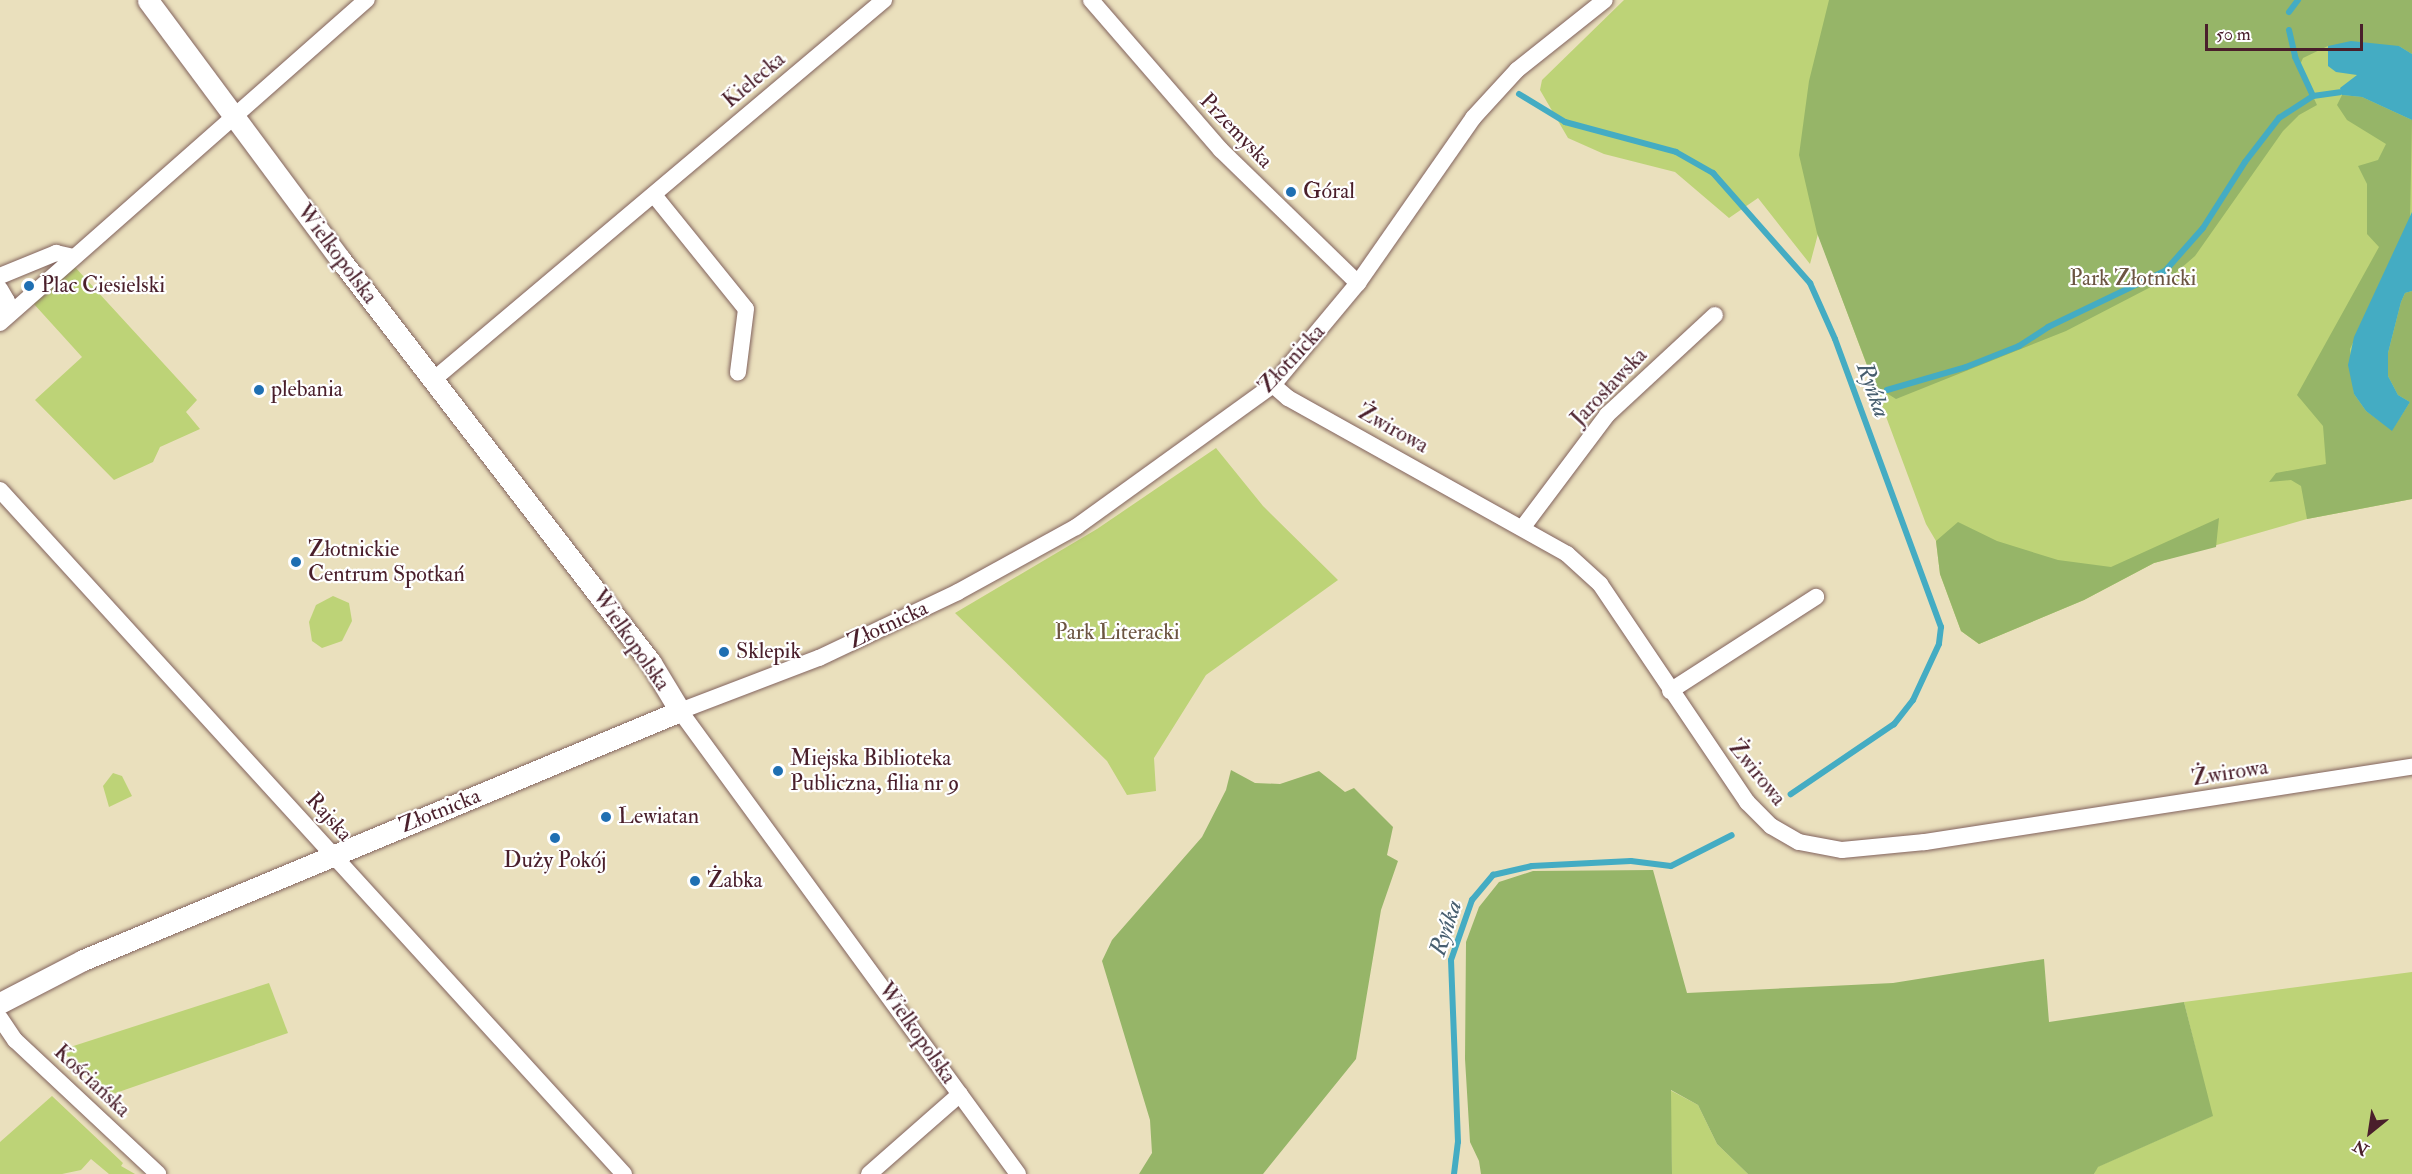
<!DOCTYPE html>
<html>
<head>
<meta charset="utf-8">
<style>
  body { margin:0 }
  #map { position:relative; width:2412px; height:1174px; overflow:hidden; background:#eae0bd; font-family:"IM FELL Double Pica",serif }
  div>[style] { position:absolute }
  .green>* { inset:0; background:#bdd377 }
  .forest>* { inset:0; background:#96b568 }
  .water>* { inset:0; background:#44acc3 }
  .stream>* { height:6px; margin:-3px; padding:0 3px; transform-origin:3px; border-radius:3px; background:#44acc3 }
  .roads { filter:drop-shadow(0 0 2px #82635e) drop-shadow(0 0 2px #82635e) }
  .minor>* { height:16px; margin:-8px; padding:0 8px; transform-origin:8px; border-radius:8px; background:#fff }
  .tertiary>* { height:21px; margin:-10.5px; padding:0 10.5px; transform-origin:10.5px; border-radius:10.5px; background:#fff }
  .dots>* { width:16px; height:16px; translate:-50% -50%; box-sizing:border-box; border:3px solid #fff; border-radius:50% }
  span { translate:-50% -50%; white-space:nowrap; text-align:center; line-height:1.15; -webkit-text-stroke:4.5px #fff; paint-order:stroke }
  .street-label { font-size:22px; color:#4a1f2b }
  .poi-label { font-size:22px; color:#4a1f2b }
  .left { translate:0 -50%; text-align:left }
  .park-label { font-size:22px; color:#6c5542 }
  .water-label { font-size:24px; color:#475e6f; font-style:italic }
  .north { position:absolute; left:2340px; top:1102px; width:60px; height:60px; -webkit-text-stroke:4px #fff; paint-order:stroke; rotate:210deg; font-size:16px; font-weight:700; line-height:24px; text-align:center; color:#4a1f2b }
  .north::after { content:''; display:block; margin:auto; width:21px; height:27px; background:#4a1f2b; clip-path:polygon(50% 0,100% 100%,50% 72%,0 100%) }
  .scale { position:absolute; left:2205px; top:24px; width:158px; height:27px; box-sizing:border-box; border:3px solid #4a1f2b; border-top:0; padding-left:8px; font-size:18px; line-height:21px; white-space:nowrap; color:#4a1f2b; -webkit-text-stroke:4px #fff; paint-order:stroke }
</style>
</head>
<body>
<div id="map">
  <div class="green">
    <i style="clip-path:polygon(1624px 0,2412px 0,2412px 499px,2307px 519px,2154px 563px,2084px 600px,1979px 644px,1961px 631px,1940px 574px,1936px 541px,1926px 524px,1818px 234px,1810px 264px,1758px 198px,1729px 218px,1675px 172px,1604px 154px,1568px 138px,1540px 90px,1542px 80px)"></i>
    <i style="clip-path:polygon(74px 266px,197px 400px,186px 412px,200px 429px,160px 447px,153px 462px,114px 480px,35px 400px,82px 357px,33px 303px)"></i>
    <i style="clip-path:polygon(1216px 448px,1263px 506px,1338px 580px,1206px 675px,1154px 758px,1156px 791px,1127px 795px,1107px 761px,955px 613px,1097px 529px)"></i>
    <i style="clip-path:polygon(333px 596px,349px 603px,352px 621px,342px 641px,322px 648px,312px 641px,309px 622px,316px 605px)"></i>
    <i style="clip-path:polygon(113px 773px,122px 776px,132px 796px,109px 807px,103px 786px)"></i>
    <i style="clip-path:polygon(2412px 972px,2412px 1174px,2094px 1174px,2097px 1167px,2212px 1116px,2184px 1002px)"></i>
    <i style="clip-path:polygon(269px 983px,288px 1033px,110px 1095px,61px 1050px)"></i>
    <i style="clip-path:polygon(1670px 1090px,1698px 1105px,1717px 1144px,1748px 1174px,1672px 1174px)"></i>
    <i style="clip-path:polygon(52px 1096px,123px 1163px,121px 1166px,135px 1174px,109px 1174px,91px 1159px,81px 1170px,62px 1174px,0 1174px,0 1142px)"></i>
  </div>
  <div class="forest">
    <i style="clip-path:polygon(1829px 0,2412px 0,2412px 54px,2399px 46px,2328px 46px,2303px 58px,2299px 67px,2317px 105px,2299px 115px,2283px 131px,2195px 256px,2172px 276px,2066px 331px,1896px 399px,1875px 386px,1817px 233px,1799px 155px,1809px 81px)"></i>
    <i style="clip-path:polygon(2342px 95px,2362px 97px,2412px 120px,2410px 223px,2350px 349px,2354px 394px,2366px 411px,2392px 430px,2410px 402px,2398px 395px,2388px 376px,2388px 353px,2401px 302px,2405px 293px,2412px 291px,2412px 499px,2307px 519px,2301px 486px,2291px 480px,2269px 482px,2276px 473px,2326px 464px,2323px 426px,2297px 395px,2379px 247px,2367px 234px,2367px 184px,2358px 166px,2378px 160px,2386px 144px,2347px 120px,2337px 105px)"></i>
    <i style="clip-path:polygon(2219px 518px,2216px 547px,2154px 563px,2084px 600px,1979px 644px,1961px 631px,1940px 574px,1936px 541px,1958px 522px,1997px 541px,2058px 560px,2111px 567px)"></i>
    <i style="clip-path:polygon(1231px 770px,1255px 783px,1280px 784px,1319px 771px,1345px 792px,1354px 788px,1393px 827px,1387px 855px,1398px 861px,1381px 910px,1356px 1059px,1263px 1174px,1139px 1174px,1152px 1153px,1150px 1120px,1102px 961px,1112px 940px,1202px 837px,1226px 790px)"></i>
    <i style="clip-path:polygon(1653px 870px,1687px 993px,1893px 983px,2044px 959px,2049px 1022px,2184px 1002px,2213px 1116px,2098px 1167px,2094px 1174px,1748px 1174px,1717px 1144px,1698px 1105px,1671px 1090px,1672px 1174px,1481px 1174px,1479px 1161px,1470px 1142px,1465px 1059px,1466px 942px,1479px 907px,1499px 882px,1533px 871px)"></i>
  </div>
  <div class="water">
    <i style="clip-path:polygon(2351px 41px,2399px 46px,2412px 54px,2412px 120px,2362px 97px,2342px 95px,2340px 88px,2357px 75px,2336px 72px,2328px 66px,2328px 46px)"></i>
    <i style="clip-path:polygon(2412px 212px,2412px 291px,2405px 293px,2401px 302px,2388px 353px,2388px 376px,2398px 395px,2410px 402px,2392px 431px,2366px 411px,2354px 394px,2348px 365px,2354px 337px)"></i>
  </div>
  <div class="stream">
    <i style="left:2289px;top:12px;width:15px;rotate:-53deg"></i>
    <i style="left:2289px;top:30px;width:28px;rotate:77deg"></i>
    <i style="left:2295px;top:57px;width:43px;rotate:65.2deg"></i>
    <i style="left:1519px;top:94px;width:54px;rotate:31.3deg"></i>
    <i style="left:1565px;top:122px;width:115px;rotate:15.1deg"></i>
    <i style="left:1676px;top:152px;width:43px;rotate:29.6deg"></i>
    <i style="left:1713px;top:173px;width:147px;rotate:48.6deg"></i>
    <i style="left:1810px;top:283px;width:61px;rotate:65.9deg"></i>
    <i style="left:1835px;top:339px;width:307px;rotate:69.8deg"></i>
    <i style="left:1941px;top:627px;width:17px;rotate:97deg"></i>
    <i style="left:1939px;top:644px;width:62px;rotate:114.9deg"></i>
    <i style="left:1913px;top:700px;width:31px;rotate:128deg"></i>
    <i style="left:1894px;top:724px;width:125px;rotate:145.8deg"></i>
    <i style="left:1887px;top:390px;width:82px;rotate:-16.2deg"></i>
    <i style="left:1966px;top:367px;width:57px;rotate:-21.6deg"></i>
    <i style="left:2019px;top:346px;width:35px;rotate:-33deg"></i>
    <i style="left:2048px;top:327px;width:130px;rotate:-25.6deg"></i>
    <i style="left:2165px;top:271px;width:57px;rotate:-48.5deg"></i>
    <i style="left:2203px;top:228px;width:78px;rotate:-57.5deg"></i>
    <i style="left:2245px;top:162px;width:56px;rotate:-52.3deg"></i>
    <i style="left:2279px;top:118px;width:40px;rotate:-32.9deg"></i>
    <i style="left:2313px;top:96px;width:27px;rotate:-8deg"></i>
    <i style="left:1454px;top:1174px;width:32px;rotate:-83deg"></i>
    <i style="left:1458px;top:1142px;width:182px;rotate:-92.2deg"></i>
    <i style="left:1451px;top:960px;width:64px;rotate:-70.7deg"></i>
    <i style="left:1472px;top:900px;width:33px;rotate:-50deg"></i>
    <i style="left:1493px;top:875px;width:40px;rotate:-13deg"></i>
    <i style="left:1532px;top:866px;width:99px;rotate:-2.9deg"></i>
    <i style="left:1631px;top:861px;width:40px;rotate:7.1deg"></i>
    <i style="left:1671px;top:866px;width:68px;rotate:-26.9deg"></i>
  </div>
  <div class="roads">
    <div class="minor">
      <i style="left:1091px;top:0;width:198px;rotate:49.1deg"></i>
      <i style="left:1221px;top:150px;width:191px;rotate:44.2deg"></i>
      <i style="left:654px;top:195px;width:146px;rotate:51.1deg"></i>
      <i style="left:746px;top:309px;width:64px;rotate:97.2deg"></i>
      <i style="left:0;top:276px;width:61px;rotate:-22.3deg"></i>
      <i style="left:56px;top:253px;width:17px;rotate:13deg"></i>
      <i style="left:0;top:289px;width:14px;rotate:60deg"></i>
      <i style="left:7px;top:301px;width:14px;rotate:86deg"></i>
      <i style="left:0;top:323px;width:489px;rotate:-41.4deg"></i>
      <i style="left:433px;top:380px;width:590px;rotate:-40.12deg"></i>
      <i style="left:1273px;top:385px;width:20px;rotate:41deg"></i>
      <i style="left:1288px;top:398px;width:320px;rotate:29.2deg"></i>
      <i style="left:1567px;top:554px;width:45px;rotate:42.3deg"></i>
      <i style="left:1600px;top:584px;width:263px;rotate:56deg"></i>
      <i style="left:1747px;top:802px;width:34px;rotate:45deg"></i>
      <i style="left:1771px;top:826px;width:32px;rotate:30deg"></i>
      <i style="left:1799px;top:842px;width:44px;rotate:10.5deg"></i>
      <i style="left:1842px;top:850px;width:83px;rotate:-5.5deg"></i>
      <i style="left:1925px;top:842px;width:493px;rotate:-8.8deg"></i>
      <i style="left:0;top:490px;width:926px;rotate:47.63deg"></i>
      <i style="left:1523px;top:527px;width:140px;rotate:-53.1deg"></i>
      <i style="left:1607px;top:415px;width:147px;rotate:-42.8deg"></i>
      <i style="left:1670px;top:691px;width:174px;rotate:-32.8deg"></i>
      <i style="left:0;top:1018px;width:27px;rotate:56deg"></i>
      <i style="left:15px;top:1040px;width:196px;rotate:43.1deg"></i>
      <i style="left:869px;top:1174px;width:121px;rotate:-41.3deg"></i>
      <i style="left:1018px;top:1174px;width:573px;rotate:-126.13deg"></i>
      <i style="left:680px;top:711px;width:149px;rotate:-20.9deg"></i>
      <i style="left:819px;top:658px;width:154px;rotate:-25.4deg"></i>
      <i style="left:958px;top:592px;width:135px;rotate:-28.8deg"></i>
      <i style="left:1076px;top:527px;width:243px;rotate:-35.8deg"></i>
      <i style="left:1273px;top:385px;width:133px;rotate:-50.2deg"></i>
      <i style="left:1358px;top:283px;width:201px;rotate:-55.1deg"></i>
      <i style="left:1473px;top:118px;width:65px;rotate:-47.5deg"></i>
      <i style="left:1517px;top:70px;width:112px;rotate:-38.5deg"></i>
    </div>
    <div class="tertiary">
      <i style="left:0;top:1003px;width:93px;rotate:-27.4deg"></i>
      <i style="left:83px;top:960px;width:647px;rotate:-22.64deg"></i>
      <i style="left:680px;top:711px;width:56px;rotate:-121.1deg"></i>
      <i style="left:651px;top:663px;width:510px;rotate:-127.59deg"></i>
      <i style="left:340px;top:259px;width:322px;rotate:-126.6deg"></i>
    </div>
  </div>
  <div class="dots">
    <i style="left:1291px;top:192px;background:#1f6fb2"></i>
    <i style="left:29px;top:286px;background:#1f6fb2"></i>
    <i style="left:259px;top:390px;background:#1f6fb2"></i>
    <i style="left:296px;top:562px;background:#1f6fb2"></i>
    <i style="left:724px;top:652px;background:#1f6fb2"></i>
    <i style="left:778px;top:771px;background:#1f6fb2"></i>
    <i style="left:606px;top:817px;background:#1f6fb2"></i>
    <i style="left:555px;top:838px;background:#1f6fb2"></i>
    <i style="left:695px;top:881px;background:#1f6fb2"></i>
  </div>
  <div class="street-label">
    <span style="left:754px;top:80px;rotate:-40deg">Kielecka</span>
    <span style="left:1236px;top:131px;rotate:46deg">Przemyska</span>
    <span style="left:337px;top:254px;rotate:53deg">Wielkopolska</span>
    <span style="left:1292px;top:359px;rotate:-47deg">Złotnicka</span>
    <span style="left:1609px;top:387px;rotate:-46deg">Jarosławska</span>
    <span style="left:1393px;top:429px;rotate:29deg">Żwirowa</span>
    <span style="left:888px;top:625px;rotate:-25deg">Złotnicka</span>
    <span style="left:631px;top:640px;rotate:55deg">Wielkopolska</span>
    <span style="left:1757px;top:773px;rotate:51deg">Żwirowa</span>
    <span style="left:2230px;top:773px;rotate:-9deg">Żwirowa</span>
    <span style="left:440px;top:811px;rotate:-22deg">Złotnicka</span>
    <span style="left:329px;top:817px;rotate:48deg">Rajska</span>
    <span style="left:917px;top:1033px;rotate:55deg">Wielkopolska</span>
    <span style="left:92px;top:1081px;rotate:43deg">Kościańska</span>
  </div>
  <div class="poi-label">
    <span class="left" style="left:1303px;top:192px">Góral</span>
    <span class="left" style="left:41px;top:286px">Plac Ciesielski</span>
    <span class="left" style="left:271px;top:390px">plebania</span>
    <span class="left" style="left:308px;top:562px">Złotnickie<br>Centrum Spotkań</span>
    <span class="left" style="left:736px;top:652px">Sklepik</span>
    <span class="left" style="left:790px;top:771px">Miejska Biblioteka<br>Publiczna, filia nr 9</span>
    <span class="left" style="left:618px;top:817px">Lewiatan</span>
    <span style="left:555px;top:861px">Duży Pokój</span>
    <span class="left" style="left:707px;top:881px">Żabka</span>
  </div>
  <div class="park-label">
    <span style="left:2133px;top:279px">Park Złotnicki</span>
    <span style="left:1117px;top:633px">Park Literacki</span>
  </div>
  <div class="water-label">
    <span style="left:1873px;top:390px;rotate:70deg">Ryńka</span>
    <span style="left:1446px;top:928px;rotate:-72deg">Ryńka</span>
  </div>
  <div class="north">N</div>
  <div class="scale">50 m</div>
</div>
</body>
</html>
